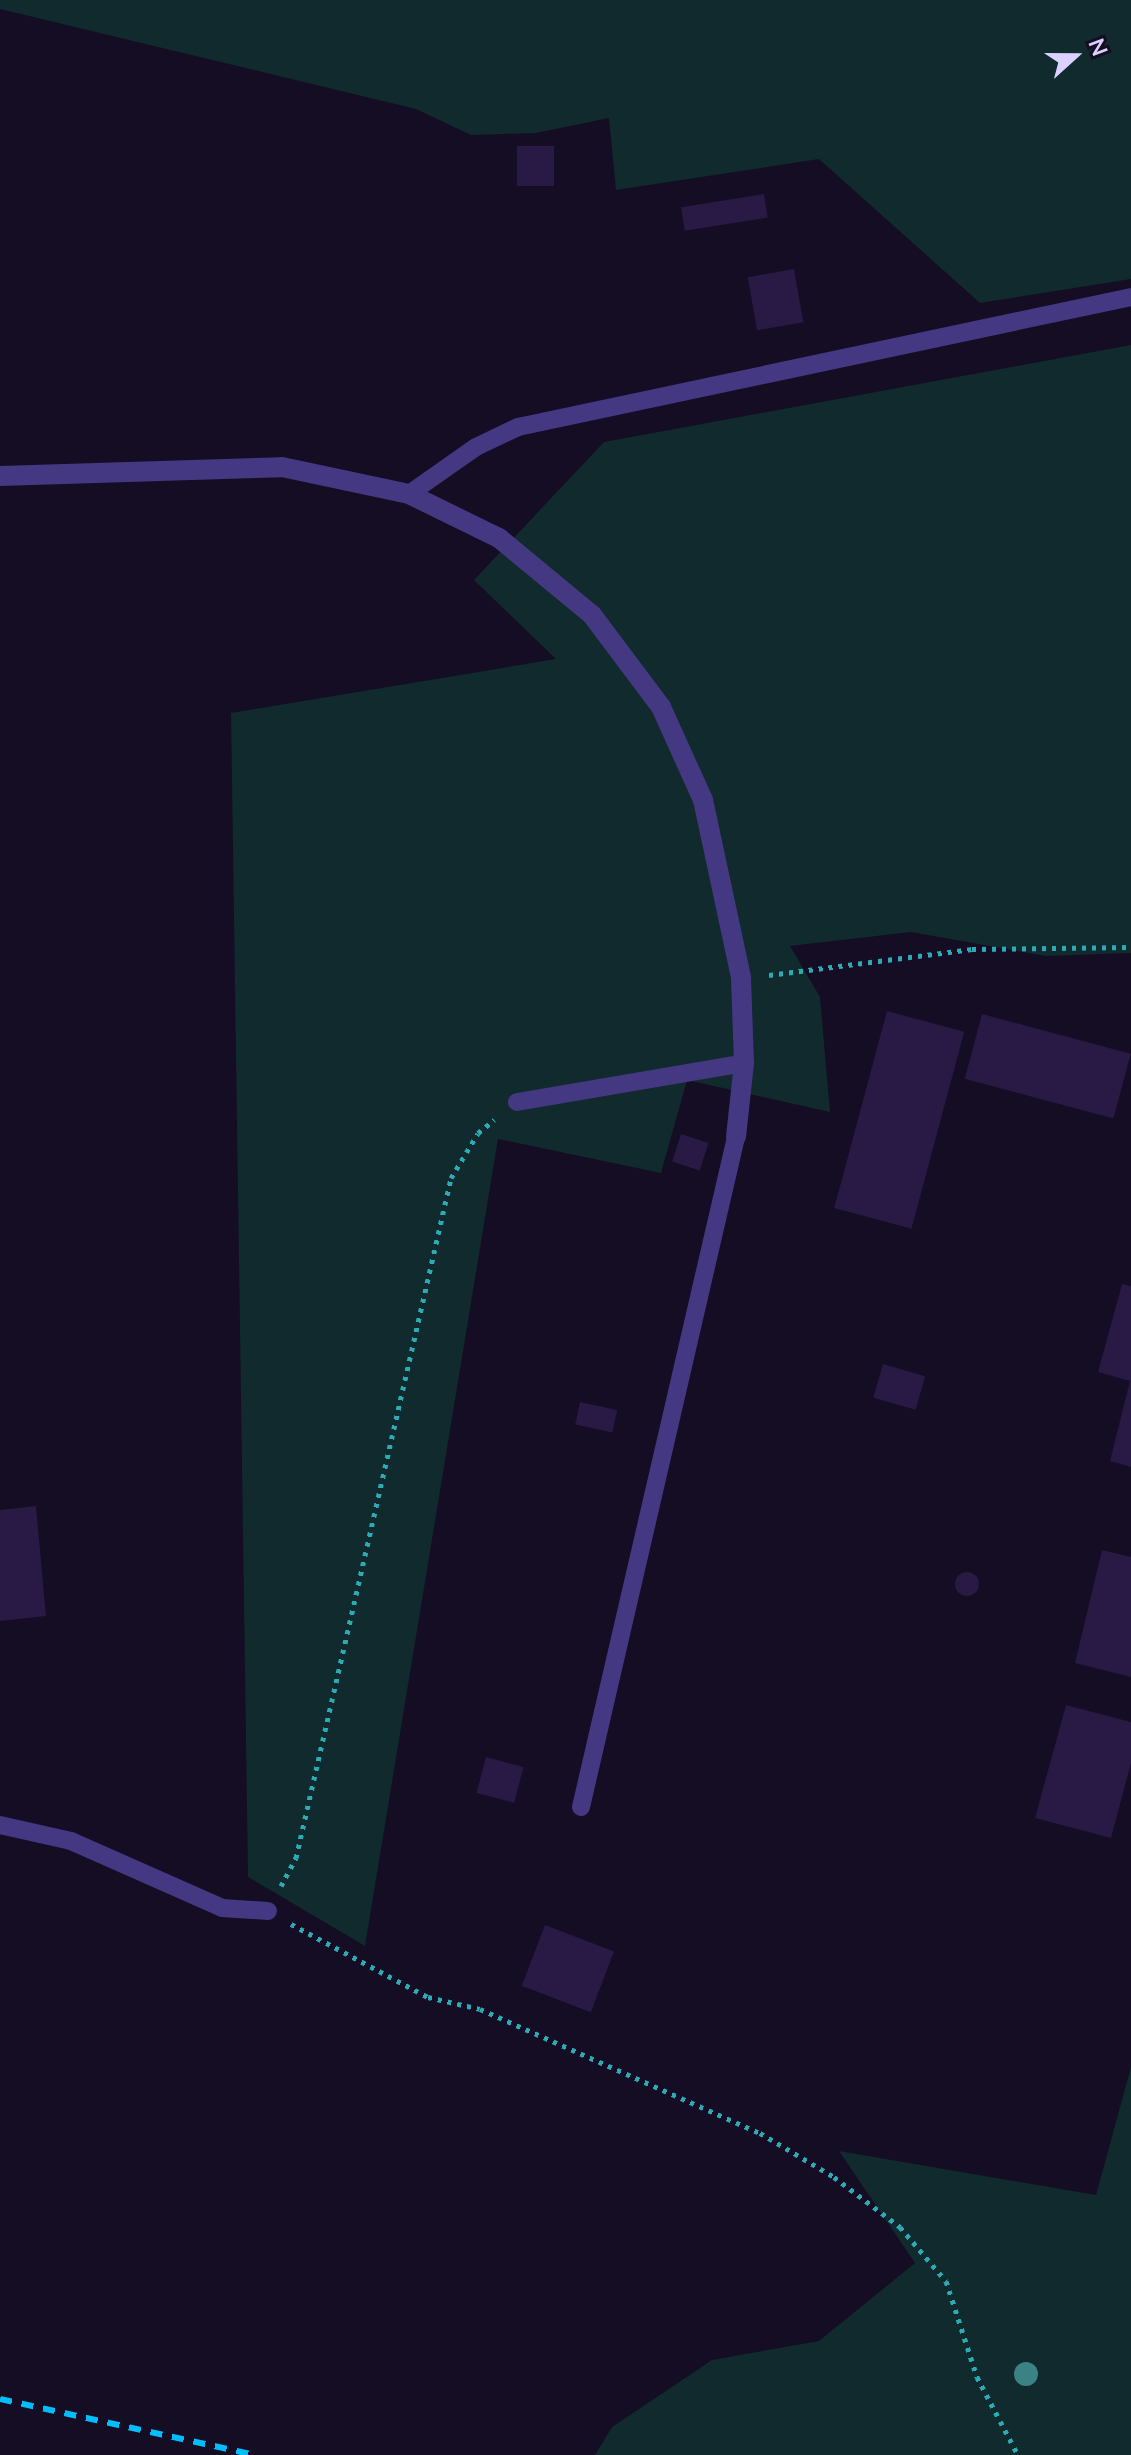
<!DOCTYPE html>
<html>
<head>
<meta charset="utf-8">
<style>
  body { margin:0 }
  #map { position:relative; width:1131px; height:2455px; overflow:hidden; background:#140d23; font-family:"Nunito Sans",sans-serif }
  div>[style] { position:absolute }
  .green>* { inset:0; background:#102a2e }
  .building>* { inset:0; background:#281945; transform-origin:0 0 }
  .round { border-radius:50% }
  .path>* { height:5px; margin-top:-2.5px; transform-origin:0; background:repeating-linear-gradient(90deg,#2cabb7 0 4px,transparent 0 10px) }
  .service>* { height:18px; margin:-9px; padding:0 9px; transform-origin:9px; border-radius:9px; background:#453883 }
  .minor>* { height:20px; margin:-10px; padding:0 10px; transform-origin:10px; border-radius:10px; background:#453883 }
  .rail>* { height:6px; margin-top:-3px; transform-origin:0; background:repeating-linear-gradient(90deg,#00bdfb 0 12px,transparent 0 22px) }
  .trees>* { width:24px; height:24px; margin:-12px; border-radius:50%; background:#3a8284 }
  span { translate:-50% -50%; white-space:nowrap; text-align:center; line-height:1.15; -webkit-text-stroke:7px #140d23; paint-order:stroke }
  .north { position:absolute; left:1035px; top:16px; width:80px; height:80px; -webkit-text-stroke:6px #140d23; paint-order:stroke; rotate:69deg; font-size:22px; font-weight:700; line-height:32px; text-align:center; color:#dcd0ff }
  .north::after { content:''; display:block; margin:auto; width:28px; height:36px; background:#dcd0ff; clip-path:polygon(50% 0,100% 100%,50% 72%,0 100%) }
</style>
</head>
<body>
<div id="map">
  <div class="green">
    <i style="clip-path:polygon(0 0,1131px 0,1131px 279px,980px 303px,819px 159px,616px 190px,609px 118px,536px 133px,471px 135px,416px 109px,0 9px)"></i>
    <i style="clip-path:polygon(1131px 345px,1131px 953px,1046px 956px,911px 932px,790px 946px,820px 997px,830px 1112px,687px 1080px,661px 1173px,498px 1139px,365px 1946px,248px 1877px,231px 713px,556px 659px,474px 580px,604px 442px)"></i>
    <i style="clip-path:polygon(1131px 2067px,1131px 2455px,595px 2455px,612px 2427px,712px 2360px,819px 2341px,915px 2263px,839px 2151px,1096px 2195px)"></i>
  </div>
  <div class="building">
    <i style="left:554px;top:146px;width:40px;height:37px;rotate:90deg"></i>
    <i style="left:764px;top:194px;width:24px;height:84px;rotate:81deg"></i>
    <i style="left:794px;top:269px;width:54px;height:47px;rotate:80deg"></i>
    <i style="left:887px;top:1011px;width:80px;height:204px;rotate:15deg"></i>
    <i style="left:982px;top:1014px;width:154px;height:67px;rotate:15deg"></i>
    <i style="left:681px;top:1134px;width:29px;height:29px;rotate:18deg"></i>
    <i style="clip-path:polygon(1122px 1284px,1131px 1286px,1131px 1467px,1110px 1461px,1130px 1381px,1098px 1372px)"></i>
    <i style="left:883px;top:1364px;width:44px;height:35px;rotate:16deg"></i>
    <i style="left:580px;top:1402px;width:38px;height:23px;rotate:12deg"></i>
    <i style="clip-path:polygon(36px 1506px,46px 1616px,0 1621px,0 1510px)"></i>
    <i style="clip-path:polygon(1102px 1550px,1131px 1557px,1131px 1677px,1075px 1663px)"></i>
    <i class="round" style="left:955px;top:1572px;width:24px;height:24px"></i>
    <i style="clip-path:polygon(1066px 1705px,1131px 1722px,1131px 1763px,1111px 1838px,1035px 1818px)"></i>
    <i style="left:486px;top:1757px;width:39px;height:37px;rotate:15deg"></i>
    <i style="left:545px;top:1925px;width:74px;height:65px;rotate:21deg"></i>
  </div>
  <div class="path">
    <i style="left:769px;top:975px;width:205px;rotate:-7.3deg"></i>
    <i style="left:972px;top:949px;width:159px;rotate:-0.7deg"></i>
    <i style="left:281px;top:1886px;width:32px;rotate:-62deg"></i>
    <i style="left:296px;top:1858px;width:697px;rotate:-77.16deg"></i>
    <i style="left:451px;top:1178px;width:52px;rotate:-59deg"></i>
    <i style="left:478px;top:1133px;width:21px;rotate:-39deg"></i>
    <i style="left:291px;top:1924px;width:155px;rotate:28.1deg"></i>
    <i style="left:428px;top:1997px;width:53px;rotate:13deg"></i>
    <i style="left:480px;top:2009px;width:306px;rotate:23.9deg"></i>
    <i style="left:760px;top:2133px;width:86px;rotate:30.7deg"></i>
    <i style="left:834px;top:2177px;width:83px;rotate:37.1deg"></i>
    <i style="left:900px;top:2227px;width:71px;rotate:49.6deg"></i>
    <i style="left:946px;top:2281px;width:101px;rotate:72.1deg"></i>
    <i style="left:977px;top:2377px;width:88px;rotate:62.3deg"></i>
  </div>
  <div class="service">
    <i style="left:409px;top:494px;width:82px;rotate:-35deg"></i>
    <i style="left:476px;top:447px;width:47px;rotate:-25.5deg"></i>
    <i style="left:518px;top:427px;width:627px;rotate:-11.97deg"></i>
    <i style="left:517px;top:1102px;width:230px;rotate:-9.7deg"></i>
    <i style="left:581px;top:1807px;width:688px;rotate:-76.97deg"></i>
    <i style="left:0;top:1825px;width:73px;rotate:12.7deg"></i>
    <i style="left:71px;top:1841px;width:165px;rotate:23.9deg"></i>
    <i style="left:222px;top:1908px;width:46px;rotate:3.7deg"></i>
  </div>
  <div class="minor">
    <i style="left:0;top:476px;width:282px;rotate:-1.8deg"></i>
    <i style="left:282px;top:467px;width:130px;rotate:12deg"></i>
    <i style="left:409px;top:494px;width:100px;rotate:26.1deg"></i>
    <i style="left:499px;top:538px;width:121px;rotate:39.6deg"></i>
    <i style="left:592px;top:615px;width:115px;rotate:53.1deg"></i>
    <i style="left:661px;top:707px;width:102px;rotate:65.7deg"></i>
    <i style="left:703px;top:800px;width:182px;rotate:77.9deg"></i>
    <i style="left:741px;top:978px;width:85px;rotate:88deg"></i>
    <i style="left:744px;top:1063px;width:74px;rotate:96.2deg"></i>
  </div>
  <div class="rail">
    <i style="left:0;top:2399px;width:261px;rotate:12.4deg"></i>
  </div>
  <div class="trees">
    <i style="left:1026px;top:2374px"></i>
  </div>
  <div class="north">N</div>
</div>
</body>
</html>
